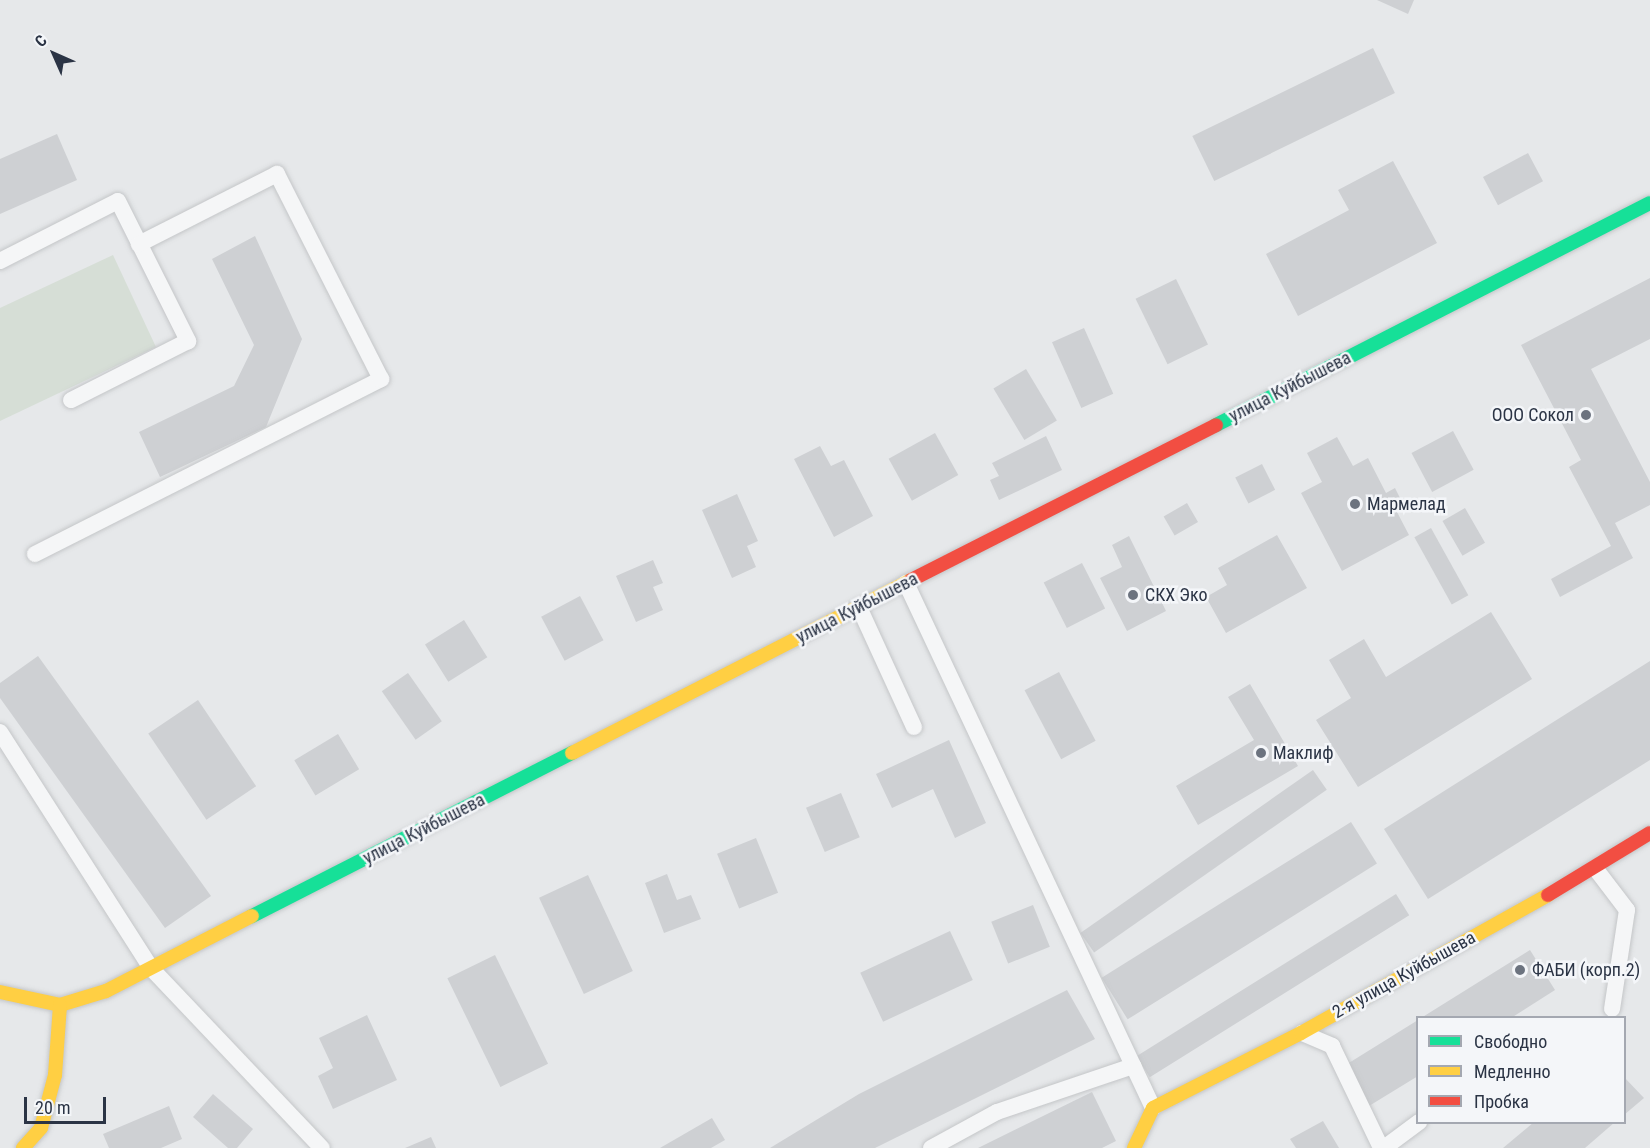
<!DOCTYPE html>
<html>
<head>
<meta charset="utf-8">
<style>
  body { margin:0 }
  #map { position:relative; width:1650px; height:1148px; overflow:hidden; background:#e6e8ea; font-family:"Roboto Condensed",sans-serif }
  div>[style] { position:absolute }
  .green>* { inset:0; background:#d6ded6 }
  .building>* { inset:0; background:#ced0d3; transform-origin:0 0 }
  .roads { filter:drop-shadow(0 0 2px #c4c6c8) drop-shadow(0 0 2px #c4c6c8) }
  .lane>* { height:16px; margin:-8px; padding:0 8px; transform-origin:8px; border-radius:8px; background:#f5f6f7 }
  .fast>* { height:14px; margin:-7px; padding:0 7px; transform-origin:7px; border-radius:7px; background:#16e098 }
  .slow>* { height:14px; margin:-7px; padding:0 7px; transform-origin:7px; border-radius:7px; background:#ffcf43 }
  .jam>* { height:14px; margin:-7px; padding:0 7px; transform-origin:7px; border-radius:7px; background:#f24e42 }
  .dots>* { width:16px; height:16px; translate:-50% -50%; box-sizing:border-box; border:3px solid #f4f6f9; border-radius:50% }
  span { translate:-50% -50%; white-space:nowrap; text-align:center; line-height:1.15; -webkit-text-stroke:5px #f4f6f9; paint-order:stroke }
  .street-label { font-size:18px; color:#2b3445 }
  .poi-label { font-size:18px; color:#2b3445 }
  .right { translate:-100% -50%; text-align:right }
  .left { translate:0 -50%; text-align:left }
  .legend { position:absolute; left:1416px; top:1016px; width:210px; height:108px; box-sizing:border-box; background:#f4f6f9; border:2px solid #a4a8b1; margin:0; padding:8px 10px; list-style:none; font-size:18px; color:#2b3445 }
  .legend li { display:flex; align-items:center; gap:12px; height:30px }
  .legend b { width:30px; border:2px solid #a4a8b1 }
  .north { position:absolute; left:24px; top:24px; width:60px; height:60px; -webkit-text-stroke:4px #f4f6f9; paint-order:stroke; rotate:315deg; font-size:16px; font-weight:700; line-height:24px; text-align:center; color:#2b3445 }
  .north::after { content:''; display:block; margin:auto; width:21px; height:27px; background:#2b3445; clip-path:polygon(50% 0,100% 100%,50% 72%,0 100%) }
  .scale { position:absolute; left:24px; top:1097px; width:82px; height:27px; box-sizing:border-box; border:3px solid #2b3445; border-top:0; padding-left:8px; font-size:18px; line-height:21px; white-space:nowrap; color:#2b3445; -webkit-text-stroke:4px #f4f6f9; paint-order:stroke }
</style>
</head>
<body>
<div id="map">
  <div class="green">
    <i style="clip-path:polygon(113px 255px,156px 347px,0 421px,0 308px)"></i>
  </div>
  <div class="building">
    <i style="clip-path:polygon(1377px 0,1414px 0,1408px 14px)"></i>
    <i style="left:1373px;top:48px;width:50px;height:201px;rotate:64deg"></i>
    <i style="clip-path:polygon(57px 134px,77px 180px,0 214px,0 159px)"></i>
    <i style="left:1528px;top:153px;width:32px;height:51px;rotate:62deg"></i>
    <i style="clip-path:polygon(1393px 161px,1437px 243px,1298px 316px,1266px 254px,1349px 210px,1338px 190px)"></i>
    <i style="clip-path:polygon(255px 236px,302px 339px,266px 427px,160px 477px,139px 432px,234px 386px,254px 345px,212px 259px)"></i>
    <i style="clip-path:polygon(1650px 278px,1650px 339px,1591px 369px,1650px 482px,1650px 505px,1615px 523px,1633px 558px,1560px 597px,1551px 579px,1611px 546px,1569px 467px,1581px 460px,1521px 345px)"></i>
    <i style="left:1176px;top:279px;width:73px;height:45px;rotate:64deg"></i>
    <i style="left:1084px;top:328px;width:72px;height:35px;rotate:66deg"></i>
    <i style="left:1026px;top:369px;width:60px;height:38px;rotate:59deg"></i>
    <i style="left:1453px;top:431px;width:44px;height:47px;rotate:62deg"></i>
    <i style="left:935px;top:433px;width:48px;height:53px;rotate:61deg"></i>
    <i style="clip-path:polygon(1046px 436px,1062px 470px,999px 500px,990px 480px,999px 476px,992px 463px)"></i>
    <i style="clip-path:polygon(1337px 437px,1353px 466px,1368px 458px,1386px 493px,1395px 488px,1405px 508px,1397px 512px,1409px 535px,1342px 571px,1301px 493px,1322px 482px,1307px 453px)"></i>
    <i style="clip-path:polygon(820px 446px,831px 466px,844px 460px,873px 516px,834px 537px,794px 459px)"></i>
    <i style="left:1262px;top:464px;width:29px;height:30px;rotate:63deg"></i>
    <i style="clip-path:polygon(737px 494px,758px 541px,747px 546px,756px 567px,732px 578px,702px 510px)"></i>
    <i style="left:1187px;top:503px;width:22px;height:27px;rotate:60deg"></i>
    <i style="left:1465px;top:508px;width:40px;height:26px;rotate:60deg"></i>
    <i style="left:1431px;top:528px;width:77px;height:19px;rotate:61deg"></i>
    <i style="clip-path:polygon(1277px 535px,1307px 588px,1226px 633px,1206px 597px,1227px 585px,1218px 568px)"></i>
    <i style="clip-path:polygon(1129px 536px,1166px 611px,1127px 631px,1100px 578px,1122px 567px,1112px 545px)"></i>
    <i style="clip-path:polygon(653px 560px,663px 583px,653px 587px,663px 610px,636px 622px,616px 576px)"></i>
    <i style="left:1082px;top:563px;width:51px;height:43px;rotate:63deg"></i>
    <i style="left:580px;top:596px;width:50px;height:44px;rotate:62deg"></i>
    <i style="clip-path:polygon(1491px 612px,1532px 679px,1358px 787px,1316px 720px,1351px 698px,1329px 660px,1364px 639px,1386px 677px)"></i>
    <i style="left:464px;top:620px;width:44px;height:46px;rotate:58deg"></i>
    <i style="clip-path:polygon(38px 656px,211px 896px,165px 928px,0 698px,0 683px)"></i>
    <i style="clip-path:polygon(1650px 661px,1650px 760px,1428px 899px,1384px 829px)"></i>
    <i style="left:1059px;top:672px;width:78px;height:39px;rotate:62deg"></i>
    <i style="left:408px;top:673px;width:59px;height:32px;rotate:55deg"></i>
    <i style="clip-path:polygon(1250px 684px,1298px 766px,1198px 825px,1176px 786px,1254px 740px,1228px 697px)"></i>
    <i style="left:198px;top:700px;width:104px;height:60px;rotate:56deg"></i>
    <i style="left:338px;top:734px;width:41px;height:51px;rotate:59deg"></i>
    <i style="clip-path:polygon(949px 740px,986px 823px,955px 838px,933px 789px,892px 808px,876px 774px)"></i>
    <i style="left:1313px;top:770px;width:24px;height:284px;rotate:55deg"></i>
    <i style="left:841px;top:793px;width:48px;height:38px;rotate:67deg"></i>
    <i style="left:1351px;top:822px;width:49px;height:294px;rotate:58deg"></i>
    <i style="left:756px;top:838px;width:59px;height:42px;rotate:68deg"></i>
    <i style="clip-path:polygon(667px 874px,677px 900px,691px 895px,701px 919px,664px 933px,645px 883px)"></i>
    <i style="left:588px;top:875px;width:106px;height:54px;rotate:65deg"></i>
    <i style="left:1396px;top:894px;width:25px;height:306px;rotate:58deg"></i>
    <i style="left:1033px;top:905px;width:45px;height:45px;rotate:68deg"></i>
    <i style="left:950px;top:931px;width:54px;height:99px;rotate:65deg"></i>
    <i style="clip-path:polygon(1530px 950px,1555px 990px,1511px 1018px,1421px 1018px)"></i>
    <i style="left:495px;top:955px;width:121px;height:53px;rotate:64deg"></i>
    <i style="clip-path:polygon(1067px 990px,1095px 1039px,875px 1148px,770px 1148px,859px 1094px)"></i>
    <i style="clip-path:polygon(367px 1015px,397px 1080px,333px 1109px,318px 1076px,333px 1068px,319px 1038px)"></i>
    <i style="clip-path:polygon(1418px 1020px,1418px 1076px,1369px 1106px,1344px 1066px)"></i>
    <i style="clip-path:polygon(1624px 1077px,1644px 1098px,1624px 1115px)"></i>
    <i style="clip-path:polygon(1092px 1092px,1116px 1141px,1102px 1148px,978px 1148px)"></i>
    <i style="clip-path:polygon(213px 1094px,253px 1129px,237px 1148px,228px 1148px,193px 1117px)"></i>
    <i style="clip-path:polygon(169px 1106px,182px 1139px,161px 1148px,109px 1148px,103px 1134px)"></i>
    <i style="clip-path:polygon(712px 1118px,725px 1140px,711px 1148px,660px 1148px)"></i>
    <i style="clip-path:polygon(1323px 1121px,1339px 1148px,1296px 1148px,1290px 1139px)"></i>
    <i style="clip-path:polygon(1534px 1122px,1615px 1122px,1585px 1148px,1503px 1148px)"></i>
    <i style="clip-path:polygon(431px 1137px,436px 1148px,405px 1148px)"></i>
  </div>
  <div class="roads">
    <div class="lane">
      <i style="left:0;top:261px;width:132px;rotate:-27deg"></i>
      <i style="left:118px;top:201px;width:157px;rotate:63.4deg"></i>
      <i style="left:188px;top:341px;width:131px;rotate:153.2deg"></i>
      <i style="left:35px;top:554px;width:388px;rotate:-26.8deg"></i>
      <i style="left:381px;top:379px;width:230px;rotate:-116.9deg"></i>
      <i style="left:277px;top:174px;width:155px;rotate:153.1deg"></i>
      <i style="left:906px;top:583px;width:580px;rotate:64.8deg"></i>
      <i style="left:859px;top:607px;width:132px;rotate:65.4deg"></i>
      <i style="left:0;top:732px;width:280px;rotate:57.4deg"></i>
      <i style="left:151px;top:968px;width:248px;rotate:46.5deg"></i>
      <i style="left:1595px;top:868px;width:53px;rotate:52.7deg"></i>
      <i style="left:1627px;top:910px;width:100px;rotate:98.6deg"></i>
      <i style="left:1302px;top:1033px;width:33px;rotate:23deg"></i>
      <i style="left:1332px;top:1046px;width:113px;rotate:64.3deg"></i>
      <i style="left:931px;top:1148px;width:75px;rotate:-28.6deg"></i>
      <i style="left:997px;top:1112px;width:144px;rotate:-18.7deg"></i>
      <i style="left:1384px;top:1148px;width:44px;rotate:-36.6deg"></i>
    </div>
    <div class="fast">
      <i style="left:1216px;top:425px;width:487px;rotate:-27.1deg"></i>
      <i style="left:252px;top:916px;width:359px;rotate:-27deg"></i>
    </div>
    <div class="slow">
      <i style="left:572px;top:753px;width:381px;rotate:-27deg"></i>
      <i style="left:0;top:992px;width:61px;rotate:12.2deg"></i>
      <i style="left:60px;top:1005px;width:48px;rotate:-16.9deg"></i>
      <i style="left:106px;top:991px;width:164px;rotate:-27.2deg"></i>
      <i style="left:23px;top:1148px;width:27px;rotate:-48deg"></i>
      <i style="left:41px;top:1128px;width:55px;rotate:-75.2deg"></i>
      <i style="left:55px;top:1075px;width:70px;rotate:-85.9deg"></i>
      <i style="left:1134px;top:1148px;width:44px;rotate:-64.6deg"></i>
      <i style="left:1153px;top:1108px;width:166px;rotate:-26.9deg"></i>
      <i style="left:1301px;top:1033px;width:283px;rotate:-29.2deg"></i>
    </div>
    <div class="jam">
      <i style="left:911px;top:580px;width:342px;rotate:-26.9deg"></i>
      <i style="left:1548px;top:895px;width:119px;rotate:-31.3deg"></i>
    </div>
  </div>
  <div class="dots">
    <i style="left:1586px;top:415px;background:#6c737f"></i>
    <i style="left:1355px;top:504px;background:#6c737f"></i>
    <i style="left:1133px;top:595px;background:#6c737f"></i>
    <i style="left:1261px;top:753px;background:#6c737f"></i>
    <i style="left:1520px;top:970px;background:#6c737f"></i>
  </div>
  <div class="street-label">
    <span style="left:1290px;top:387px;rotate:-27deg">улица Куйбышева</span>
    <span style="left:857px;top:608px;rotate:-27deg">улица Куйбышева</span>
    <span style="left:424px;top:829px;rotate:-27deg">улица Куйбышева</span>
    <span style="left:1404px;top:975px;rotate:-29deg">2-я улица Куйбышева</span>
  </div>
  <div class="poi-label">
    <span class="right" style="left:1574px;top:415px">ООО Сокол</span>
    <span class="left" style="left:1367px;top:504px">Мармелад</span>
    <span class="left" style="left:1145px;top:595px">СКХ Эко</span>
    <span class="left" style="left:1273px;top:753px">Маклиф</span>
    <span class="left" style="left:1532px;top:970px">ФАБИ (корп.2)</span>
  </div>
  <ul class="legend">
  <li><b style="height:8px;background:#16e098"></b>Свободно</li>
  <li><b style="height:8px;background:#ffcf43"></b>Медленно</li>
  <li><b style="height:8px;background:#f24e42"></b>Пробка</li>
  </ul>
  <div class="north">С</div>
  <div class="scale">20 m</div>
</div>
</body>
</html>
